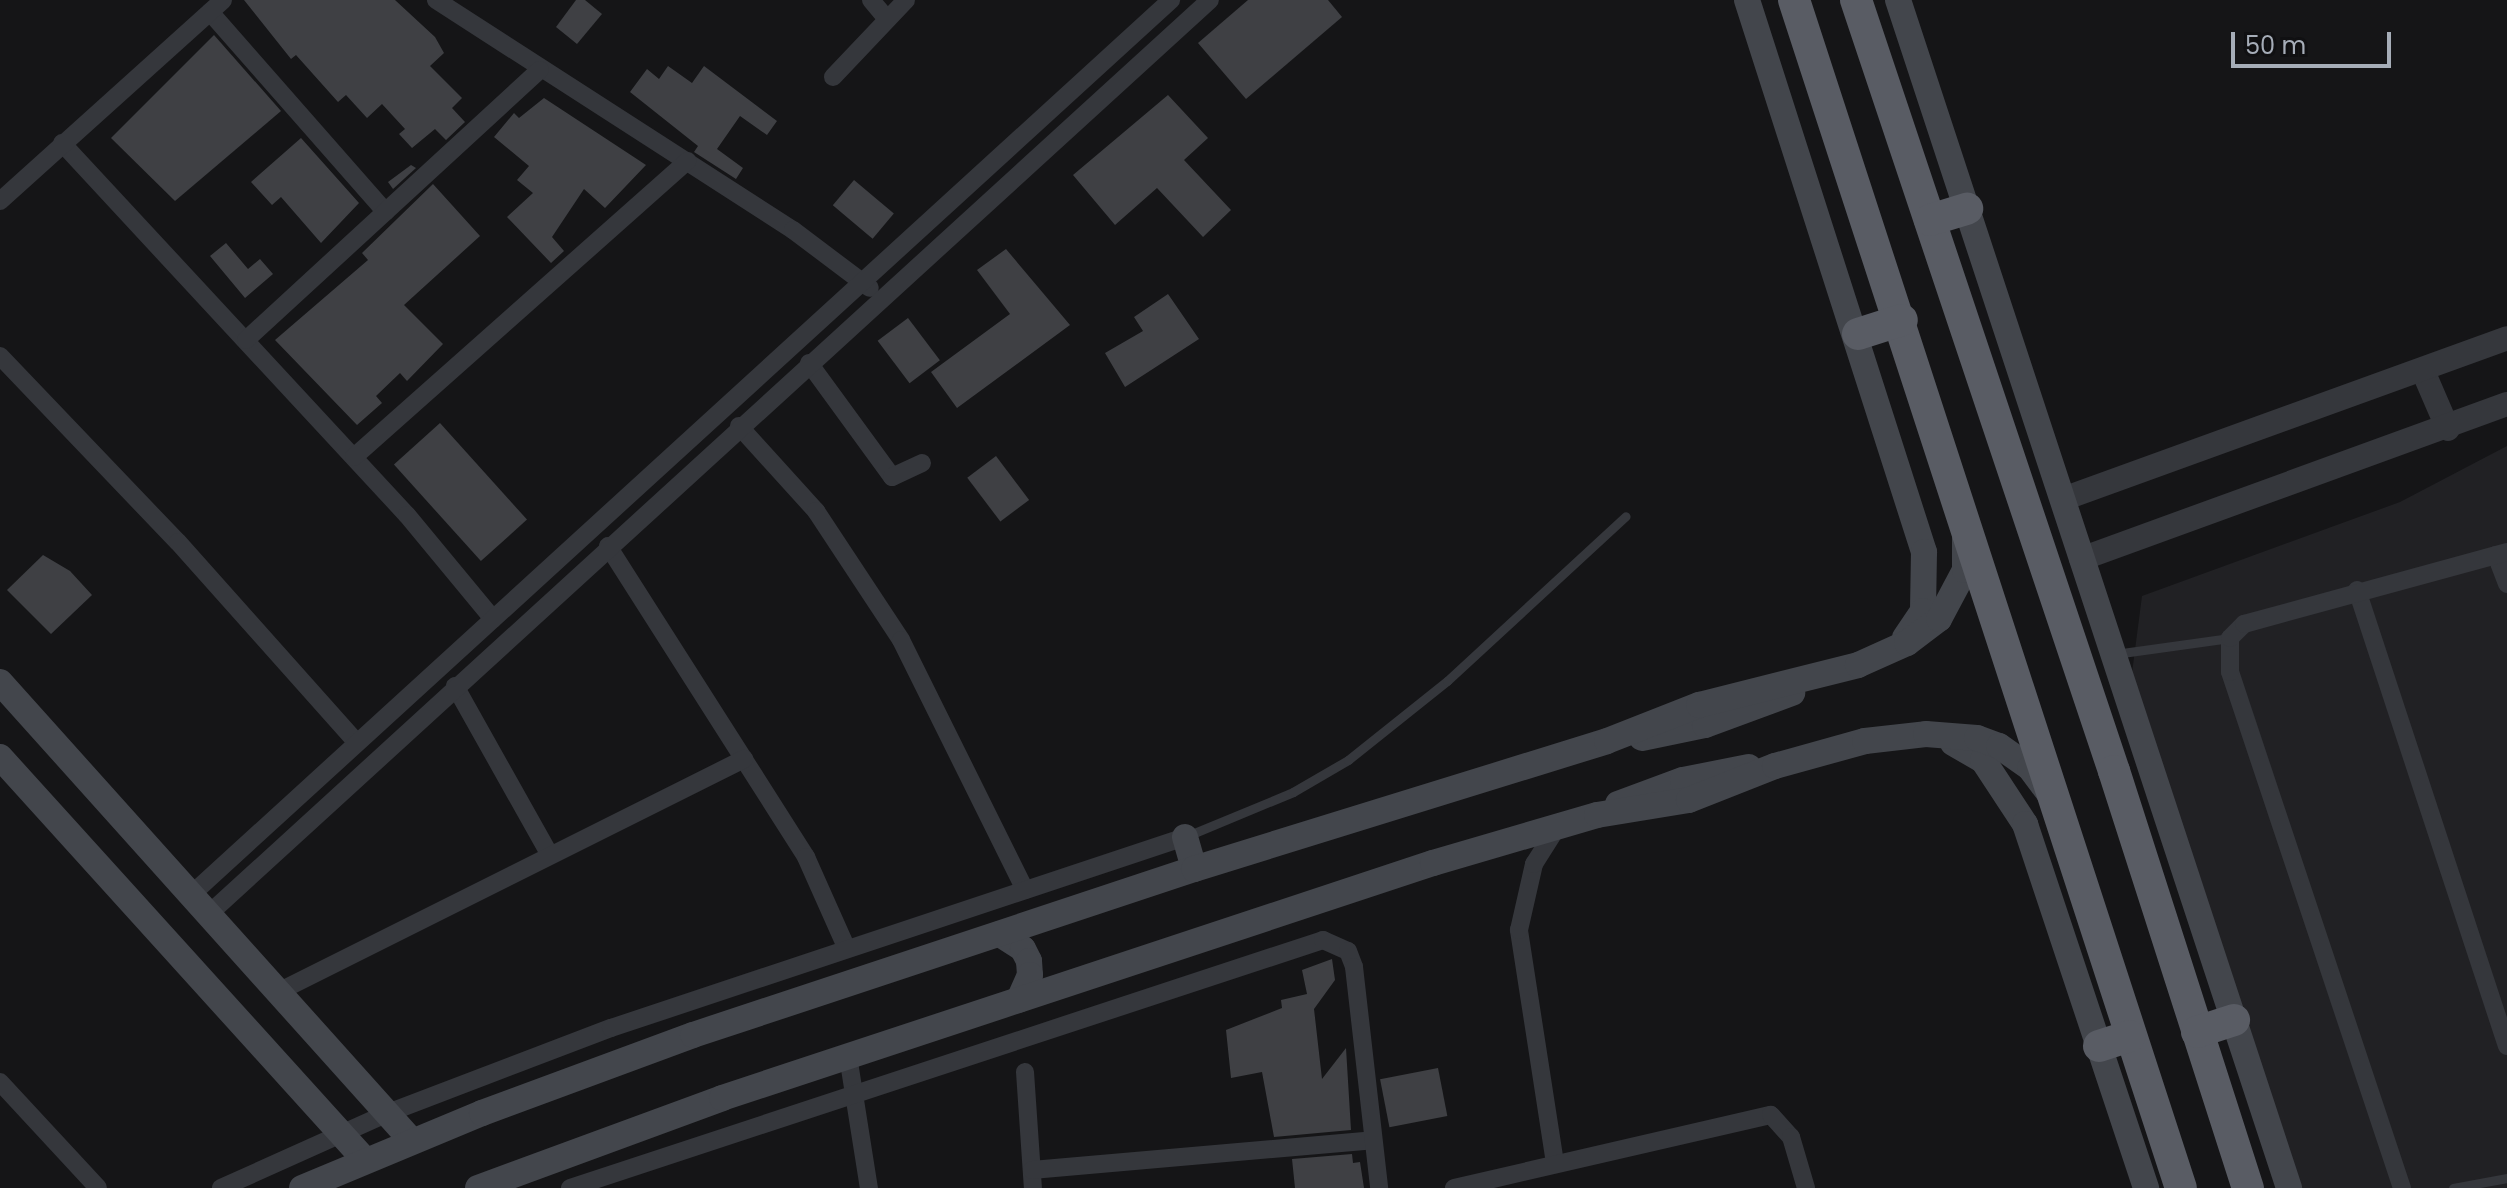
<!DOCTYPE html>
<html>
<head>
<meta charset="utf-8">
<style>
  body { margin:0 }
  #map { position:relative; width:2507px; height:1188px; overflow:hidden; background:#151517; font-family:Poppins,sans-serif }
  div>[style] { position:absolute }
  .built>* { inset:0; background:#212124 }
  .building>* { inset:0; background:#3f4044; transform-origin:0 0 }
  .service>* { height:9px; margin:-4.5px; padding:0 4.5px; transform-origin:4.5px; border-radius:4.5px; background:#35373c }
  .minor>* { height:18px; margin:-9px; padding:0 9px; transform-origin:9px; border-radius:9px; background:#35373c }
  .tertiary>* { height:24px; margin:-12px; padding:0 12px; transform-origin:12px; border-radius:12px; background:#35373c }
  .secondary>* { height:26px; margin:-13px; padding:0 13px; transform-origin:13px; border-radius:13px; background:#43464c }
  .trunk>* { height:32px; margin:-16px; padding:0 16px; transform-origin:16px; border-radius:16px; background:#595c64 }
  span { translate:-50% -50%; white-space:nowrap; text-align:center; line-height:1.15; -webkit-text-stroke:6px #101012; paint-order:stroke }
  .scale { position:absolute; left:2231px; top:32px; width:160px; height:36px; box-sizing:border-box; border:4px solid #a6adb8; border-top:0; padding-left:10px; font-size:24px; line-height:28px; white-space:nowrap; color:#a6adb8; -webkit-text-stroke:6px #101012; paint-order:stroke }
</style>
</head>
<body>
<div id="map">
  <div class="built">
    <i style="clip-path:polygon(2507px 446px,2507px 1188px,2294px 1188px,2132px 673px,2142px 596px,2400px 502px)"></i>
  </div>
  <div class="building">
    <i style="clip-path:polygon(244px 0,395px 0,435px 37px,444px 53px,430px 66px,462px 98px,452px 108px,465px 122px,446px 140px,435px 129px,412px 148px,399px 134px,405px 129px,382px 104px,367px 118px,346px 95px,338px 102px,296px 55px,291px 59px)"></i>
    <i style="clip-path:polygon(576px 0,585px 0,602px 14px,577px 44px,556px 27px)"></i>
    <i style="clip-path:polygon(1248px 0,1328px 0,1342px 17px,1246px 99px,1198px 43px)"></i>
    <i style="clip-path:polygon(214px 35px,281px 111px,175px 201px,111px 138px)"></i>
    <i style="clip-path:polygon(668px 66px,692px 83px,704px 66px,777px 121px,767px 135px,740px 116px,717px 149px,743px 168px,736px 179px,694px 152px,698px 146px,630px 92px,647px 69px,659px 79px)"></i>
    <i style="clip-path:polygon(1168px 95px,1208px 138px,1184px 160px,1231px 210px,1203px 237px,1157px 188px,1115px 225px,1073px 175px)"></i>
    <i style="clip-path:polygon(544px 98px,646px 165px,605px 208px,584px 189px,552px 237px,564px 251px,551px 263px,507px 217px,533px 193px,517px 180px,529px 166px,494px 137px,514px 113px,519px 118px)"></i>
    <i style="clip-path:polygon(301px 138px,359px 203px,321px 243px,281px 197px,272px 205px,251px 182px)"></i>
    <i style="clip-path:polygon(411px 165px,416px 168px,393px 189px,388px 182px)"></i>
    <i style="left:854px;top:180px;width:52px;height:33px;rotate:40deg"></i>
    <i style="clip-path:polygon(433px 184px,480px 236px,404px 305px,443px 344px,407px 381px,400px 373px,376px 396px,382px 403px,357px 425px,275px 340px,368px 260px,362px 253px)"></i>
    <i style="clip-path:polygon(226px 243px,248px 269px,260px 259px,273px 274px,245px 298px,210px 256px)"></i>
    <i style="clip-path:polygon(1006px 249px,1070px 325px,957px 408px,931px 372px,1010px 314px,977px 270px)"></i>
    <i style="clip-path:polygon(1168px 294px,1199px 339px,1125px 387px,1105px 353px,1143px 331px,1134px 317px)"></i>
    <i style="left:908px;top:318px;width:53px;height:38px;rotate:53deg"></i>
    <i style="left:440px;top:423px;width:130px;height:62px;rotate:48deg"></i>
    <i style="left:996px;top:456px;width:55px;height:36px;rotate:53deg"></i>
    <i style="clip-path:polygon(43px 555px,70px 571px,92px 595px,51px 634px,7px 590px)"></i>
    <i style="clip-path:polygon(1332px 959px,1335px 980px,1314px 1009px,1322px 1079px,1346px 1048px,1351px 1130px,1274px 1137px,1262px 1072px,1231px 1078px,1226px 1030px,1282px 1008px,1281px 1000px,1307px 994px,1302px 970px)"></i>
    <i style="left:1438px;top:1068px;width:49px;height:59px;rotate:79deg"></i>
    <i style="clip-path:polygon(1352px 1154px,1353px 1163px,1360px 1162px,1364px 1188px,1295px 1188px,1292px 1159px)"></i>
  </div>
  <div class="service">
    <i style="left:2115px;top:654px;width:116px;rotate:-7.9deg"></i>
    <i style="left:1187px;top:836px;width:115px;rotate:-22.5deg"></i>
    <i style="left:1293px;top:792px;width:64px;rotate:-30.2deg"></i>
    <i style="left:1348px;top:760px;width:127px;rotate:-38.6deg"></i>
    <i style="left:1447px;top:681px;width:243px;rotate:-42.7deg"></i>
    <i style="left:2453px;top:1188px;width:55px;rotate:-10.5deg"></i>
  </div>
  <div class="minor">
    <i style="left:436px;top:0;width:425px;rotate:32.8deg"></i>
    <i style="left:793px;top:230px;width:96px;rotate:37deg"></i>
    <i style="left:871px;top:0;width:25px;rotate:50deg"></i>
    <i style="left:210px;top:12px;width:266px;rotate:48.7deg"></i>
    <i style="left:833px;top:77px;width:106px;rotate:-46.5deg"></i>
    <i style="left:62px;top:143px;width:507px;rotate:47.16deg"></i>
    <i style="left:407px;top:515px;width:135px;rotate:50.4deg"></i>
    <i style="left:0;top:201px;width:300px;rotate:-42deg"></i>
    <i style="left:246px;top:340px;width:399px;rotate:-42.6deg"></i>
    <i style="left:0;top:356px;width:257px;rotate:46.3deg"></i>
    <i style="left:178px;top:542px;width:269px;rotate:48.3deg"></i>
    <i style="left:809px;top:363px;width:141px;rotate:53.9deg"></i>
    <i style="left:892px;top:477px;width:33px;rotate:-25deg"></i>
    <i style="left:739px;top:426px;width:115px;rotate:47.8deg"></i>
    <i style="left:816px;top:511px;width:154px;rotate:56.6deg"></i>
    <i style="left:901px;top:640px;width:279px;rotate:63.6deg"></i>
    <i style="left:354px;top:457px;width:446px;rotate:-41.6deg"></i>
    <i style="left:608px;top:546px;width:369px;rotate:57.5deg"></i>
    <i style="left:806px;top:857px;width:98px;rotate:66deg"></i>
    <i style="left:2496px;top:555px;width:31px;rotate:69deg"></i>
    <i style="left:2357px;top:590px;width:480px;rotate:71.8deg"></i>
    <i style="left:455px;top:686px;width:194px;rotate:60.7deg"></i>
    <i style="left:192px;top:894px;width:1326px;rotate:-42.4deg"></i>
    <i style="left:210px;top:913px;width:1354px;rotate:-42.4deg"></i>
    <i style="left:280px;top:991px;width:519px;rotate:-26.57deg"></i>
    <i style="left:848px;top:1056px;width:134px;rotate:81deg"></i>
    <i style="left:1025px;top:1072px;width:116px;rotate:86.1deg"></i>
    <i style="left:0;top:1082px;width:144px;rotate:47.2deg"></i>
    <i style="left:1555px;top:1163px;width:236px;rotate:-98.8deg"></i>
    <i style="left:1519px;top:930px;width:68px;rotate:-77.2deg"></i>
    <i style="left:1534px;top:864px;width:45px;rotate:-57.7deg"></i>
    <i style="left:1032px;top:1170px;width:342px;rotate:-5deg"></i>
    <i style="left:221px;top:1188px;width:183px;rotate:-24.2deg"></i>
    <i style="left:388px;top:1113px;width:239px;rotate:-20.9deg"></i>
    <i style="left:611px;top:1028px;width:605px;rotate:-18.4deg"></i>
    <i style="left:570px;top:1188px;width:793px;rotate:-18.23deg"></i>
    <i style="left:1323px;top:940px;width:27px;rotate:24deg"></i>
    <i style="left:1348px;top:951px;width:17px;rotate:69deg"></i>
    <i style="left:1354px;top:967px;width:222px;rotate:83.5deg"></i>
    <i style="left:1454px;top:1188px;width:325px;rotate:-13deg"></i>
    <i style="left:1771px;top:1115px;width:30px;rotate:48deg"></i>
    <i style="left:1791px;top:1137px;width:53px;rotate:73.6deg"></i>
    <i style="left:2402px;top:1188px;width:544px;rotate:-108.43deg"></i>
    <i style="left:2230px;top:672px;width:34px;rotate:-90deg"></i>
    <i style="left:2230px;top:638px;width:20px;rotate:-45deg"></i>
    <i style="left:2244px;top:624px;width:273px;rotate:-15.3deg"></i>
  </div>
  <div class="tertiary">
    <i style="left:2423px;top:371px;width:63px;rotate:66.7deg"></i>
    <i style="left:2063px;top:499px;width:472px;rotate:-19.9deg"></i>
    <i style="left:2081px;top:559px;width:453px;rotate:-20deg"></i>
  </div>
  <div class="secondary">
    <i style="left:1747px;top:0;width:580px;rotate:72.22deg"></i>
    <i style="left:1924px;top:552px;width:59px;rotate:91deg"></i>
    <i style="left:1923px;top:611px;width:32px;rotate:124deg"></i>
    <i style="left:1898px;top:0;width:1251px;rotate:71.78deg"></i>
    <i style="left:0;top:682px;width:617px;rotate:48.09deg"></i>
    <i style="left:1642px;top:738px;width:64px;rotate:-11.7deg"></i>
    <i style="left:1705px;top:725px;width:93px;rotate:-20.2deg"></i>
    <i style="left:1953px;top:743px;width:34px;rotate:30deg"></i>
    <i style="left:1983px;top:760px;width:77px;rotate:56.7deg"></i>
    <i style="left:2025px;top:824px;width:384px;rotate:71.6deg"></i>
    <i style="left:0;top:757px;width:544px;rotate:47.83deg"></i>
    <i style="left:1618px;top:804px;width:69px;rotate:-20.3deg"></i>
    <i style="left:1683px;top:780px;width:67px;rotate:-11.1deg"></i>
    <i style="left:1185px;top:837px;width:33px;rotate:74deg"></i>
    <i style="left:1000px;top:934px;width:27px;rotate:33deg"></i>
    <i style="left:1023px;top:949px;width:13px;rotate:63deg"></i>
    <i style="left:1029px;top:961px;width:14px;rotate:86deg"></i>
    <i style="left:1030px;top:975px;width:27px;rotate:114deg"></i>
    <i style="left:302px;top:1188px;width:195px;rotate:-22.6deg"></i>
    <i style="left:482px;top:1113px;width:225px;rotate:-20.3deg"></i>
    <i style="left:693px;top:1035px;width:528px;rotate:-18.33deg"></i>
    <i style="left:1194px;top:869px;width:432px;rotate:-17.2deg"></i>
    <i style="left:1607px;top:741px;width:99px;rotate:-21.4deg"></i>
    <i style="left:1699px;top:705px;width:164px;rotate:-14.1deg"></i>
    <i style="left:1858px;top:665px;width:54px;rotate:-24.2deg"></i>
    <i style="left:1907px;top:643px;width:40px;rotate:-37deg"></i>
    <i style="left:1939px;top:619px;width:55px;rotate:-62deg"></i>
    <i style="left:1965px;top:570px;width:32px;rotate:-90deg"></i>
    <i style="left:478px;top:1188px;width:260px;rotate:-20.2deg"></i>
    <i style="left:722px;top:1098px;width:749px;rotate:-18.29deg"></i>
    <i style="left:1433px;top:863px;width:171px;rotate:-16.3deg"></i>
    <i style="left:1597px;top:815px;width:93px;rotate:-9.3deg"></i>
    <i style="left:1689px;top:800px;width:92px;rotate:-21.6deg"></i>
    <i style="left:1775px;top:766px;width:93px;rotate:-15.5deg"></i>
    <i style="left:1865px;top:741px;width:61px;rotate:-6.5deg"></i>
    <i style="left:1926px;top:734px;width:51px;rotate:4.5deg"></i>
    <i style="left:1977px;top:738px;width:23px;rotate:20deg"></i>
    <i style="left:1999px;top:746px;width:38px;rotate:35deg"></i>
    <i style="left:2030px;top:768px;width:30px;rotate:53deg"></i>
  </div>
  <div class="trunk">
    <i style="left:1794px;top:0;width:1249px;rotate:71.96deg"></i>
    <i style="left:1856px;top:0;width:813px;rotate:71.5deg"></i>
    <i style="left:2114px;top:771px;width:438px;rotate:72.2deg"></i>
    <i style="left:1930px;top:220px;width:39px;rotate:-17deg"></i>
    <i style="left:1858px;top:334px;width:46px;rotate:-17.7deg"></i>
    <i style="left:2197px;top:1032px;width:39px;rotate:-18deg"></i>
    <i style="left:2099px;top:1046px;width:32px;rotate:-18deg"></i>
  </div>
  <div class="scale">50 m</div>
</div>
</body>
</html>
